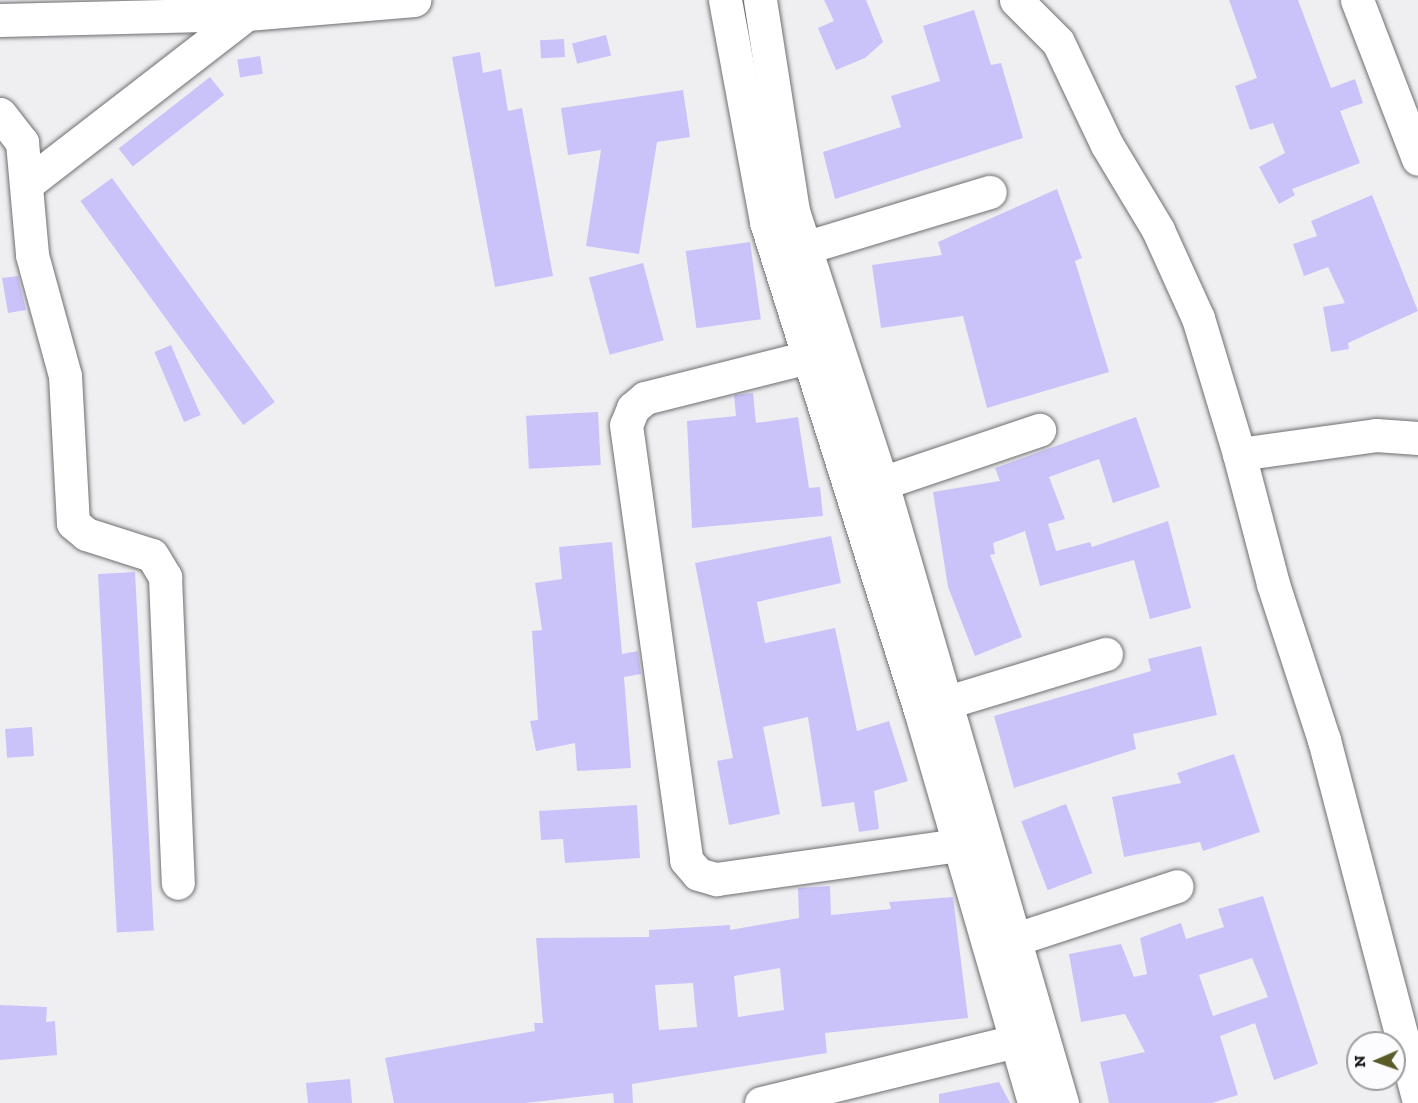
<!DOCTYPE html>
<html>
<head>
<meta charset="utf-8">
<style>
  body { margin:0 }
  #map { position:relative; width:1418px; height:1103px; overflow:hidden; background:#efeff2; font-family:"Zilla Slab",serif }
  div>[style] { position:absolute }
  .building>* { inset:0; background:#cac3f9; transform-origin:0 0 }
  .roads { filter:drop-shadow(0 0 2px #6f6e71) drop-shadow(0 0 2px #6f6e71) }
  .minor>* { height:33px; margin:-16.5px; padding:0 16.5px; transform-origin:16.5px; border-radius:16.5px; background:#fff }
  span { translate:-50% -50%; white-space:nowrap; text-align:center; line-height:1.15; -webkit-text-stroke:4.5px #fcfcff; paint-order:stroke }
  .north { position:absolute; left:1346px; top:1031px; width:60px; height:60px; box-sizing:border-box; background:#fcfcff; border:2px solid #9d9d9f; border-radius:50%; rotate:268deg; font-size:16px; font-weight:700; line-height:24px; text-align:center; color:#0f0f10 }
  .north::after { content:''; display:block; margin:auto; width:21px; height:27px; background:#5a5b29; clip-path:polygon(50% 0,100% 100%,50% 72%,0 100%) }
</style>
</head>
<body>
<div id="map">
  <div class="building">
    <i style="clip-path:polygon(824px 0,866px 0,883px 42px,865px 58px,836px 70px,818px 28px,834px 21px)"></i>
    <i style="clip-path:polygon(1229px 0,1298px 0,1331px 88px,1355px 79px,1363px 103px,1340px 111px,1360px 163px,1292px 189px,1295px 195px,1279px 204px,1259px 167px,1285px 153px,1273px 123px,1250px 130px,1235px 86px,1257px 78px)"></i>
    <i style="clip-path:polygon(974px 10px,991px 65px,1001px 63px,1023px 138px,835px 199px,823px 152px,901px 127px,891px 96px,940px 81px,923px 26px)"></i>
    <i style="left:606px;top:35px;width:21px;height:35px;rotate:76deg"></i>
    <i style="left:564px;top:39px;width:18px;height:24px;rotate:87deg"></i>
    <i style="clip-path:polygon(480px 52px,483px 73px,501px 69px,508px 111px,522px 108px,553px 276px,495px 287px,452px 57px)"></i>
    <i style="left:260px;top:56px;width:18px;height:23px;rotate:81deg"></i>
    <i style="left:210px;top:77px;width:23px;height:116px;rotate:52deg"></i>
    <i style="clip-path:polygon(683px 90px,690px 137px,657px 142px,639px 254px,586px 246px,601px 150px,568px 155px,561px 108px)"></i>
    <i style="left:112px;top:178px;width:277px;height:39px;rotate:54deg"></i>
    <i style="clip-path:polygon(1057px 189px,1082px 258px,1075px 261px,1109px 372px,987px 408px,963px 316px,881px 328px,872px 265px,942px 255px,938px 242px)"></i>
    <i style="clip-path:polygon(1372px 195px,1418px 311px,1348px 343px,1349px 349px,1331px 352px,1323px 307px,1345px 303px,1328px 267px,1304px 276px,1293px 244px,1317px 236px,1311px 221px)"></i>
    <i style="left:750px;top:242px;width:78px;height:65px;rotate:82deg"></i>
    <i style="left:643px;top:263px;width:80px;height:56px;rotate:75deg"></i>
    <i style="clip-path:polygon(18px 276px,26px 310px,8px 313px,2px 278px)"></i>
    <i style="left:171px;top:345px;width:76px;height:18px;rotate:67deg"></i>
    <i style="clip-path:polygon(753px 393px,756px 423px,798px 417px,809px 488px,820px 487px,823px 516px,692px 528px,687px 421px,736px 416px,734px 395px)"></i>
    <i style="left:598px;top:412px;width:53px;height:72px;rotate:87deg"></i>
    <i style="clip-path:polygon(1136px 417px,1160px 487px,1113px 503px,1099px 459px,1049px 477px,1065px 519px,1048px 524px,1056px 551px,1090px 542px,1092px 547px,1168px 521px,1191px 608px,1150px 619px,1134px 560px,1040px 586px,1025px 531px,993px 543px,995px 554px,990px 555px,1022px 637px,975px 656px,948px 587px,933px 492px,1000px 481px,995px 468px)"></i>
    <i style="clip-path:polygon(831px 536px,841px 583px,757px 602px,765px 643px,835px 628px,857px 731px,889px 721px,908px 781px,874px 791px,879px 829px,859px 832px,854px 802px,822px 807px,808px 717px,763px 727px,780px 814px,729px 825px,717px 761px,733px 758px,695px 563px)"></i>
    <i style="clip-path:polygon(612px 542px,622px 654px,638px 651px,641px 674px,624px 677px,631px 768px,577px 771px,575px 743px,536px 751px,530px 721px,538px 720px,532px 631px,542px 630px,535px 583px,562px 579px,559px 547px)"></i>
    <i style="left:135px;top:572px;width:359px;height:37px;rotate:87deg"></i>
    <i style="clip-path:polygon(1201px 646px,1217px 715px,1133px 734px,1136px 749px,1014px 788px,994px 716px,1151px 671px,1148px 659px)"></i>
    <i style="left:32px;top:727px;width:29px;height:27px;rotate:86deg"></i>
    <i style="clip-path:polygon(1234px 754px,1260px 832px,1203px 851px,1200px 842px,1124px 857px,1112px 797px,1181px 783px,1177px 773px)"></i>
    <i style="left:1066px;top:804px;width:74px;height:48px;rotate:69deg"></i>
    <i style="clip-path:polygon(637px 805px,640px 858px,565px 863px,563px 839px,541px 840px,539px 811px)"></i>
    <i style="clip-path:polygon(evenodd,830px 886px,831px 915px,891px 909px,889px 902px,953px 897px,968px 1018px,825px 1033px,827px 1053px,632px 1084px,633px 1103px,614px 1103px,613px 1093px,525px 1103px,394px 1103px,385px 1058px,535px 1031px,534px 1023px,543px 1023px,536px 938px,649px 937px,649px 930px,730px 925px,730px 930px,799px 918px,798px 888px,830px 886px,780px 968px,784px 1010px,738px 1017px,734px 976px,780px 968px,830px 886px,693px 983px,697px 1027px,659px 1030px,655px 985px,693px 983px)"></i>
    <i style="clip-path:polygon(evenodd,1263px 896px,1318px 1064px,1274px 1080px,1255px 1023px,1220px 1036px,1238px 1095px,1212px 1103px,1109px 1103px,1100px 1062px,1145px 1052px,1125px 1014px,1081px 1022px,1069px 954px,1121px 944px,1134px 977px,1147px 974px,1140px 938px,1181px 923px,1186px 939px,1224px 927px,1218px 909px,1263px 896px,1252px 958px,1268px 997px,1213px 1016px,1199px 975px,1252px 958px)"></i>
    <i style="clip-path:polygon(0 1005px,47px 1007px,46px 1022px,55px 1021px,57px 1055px,0 1060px)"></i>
    <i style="clip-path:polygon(350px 1079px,352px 1103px,308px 1103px,306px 1083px)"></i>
    <i style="clip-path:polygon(999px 1082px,1010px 1103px,939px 1103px,939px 1094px)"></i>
  </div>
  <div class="roads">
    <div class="minor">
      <i style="left:725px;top:0;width:226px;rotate:79.5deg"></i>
      <i style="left:766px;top:222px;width:512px;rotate:72.49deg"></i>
      <i style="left:920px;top:710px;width:409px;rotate:73.8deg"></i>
      <i style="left:760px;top:0;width:214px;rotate:81.1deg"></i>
      <i style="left:793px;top:211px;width:286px;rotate:71.9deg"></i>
      <i style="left:882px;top:483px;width:646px;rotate:73.81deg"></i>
      <i style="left:1016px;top:0;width:59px;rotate:45deg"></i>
      <i style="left:1058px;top:42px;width:114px;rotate:64.6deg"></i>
      <i style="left:1107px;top:145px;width:99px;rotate:59deg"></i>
      <i style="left:1158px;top:230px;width:97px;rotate:65.6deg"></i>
      <i style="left:1198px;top:318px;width:142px;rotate:73.2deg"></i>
      <i style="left:1239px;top:454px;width:138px;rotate:-7.9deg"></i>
      <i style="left:1376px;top:435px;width:42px;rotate:4.1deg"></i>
      <i style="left:1357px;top:0;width:170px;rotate:69deg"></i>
      <i style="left:0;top:20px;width:247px;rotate:-1.4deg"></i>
      <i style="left:247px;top:14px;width:168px;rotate:-4.8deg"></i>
      <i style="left:0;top:114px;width:36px;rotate:52deg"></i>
      <i style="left:22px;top:142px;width:113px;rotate:84.9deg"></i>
      <i style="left:32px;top:255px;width:125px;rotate:74.7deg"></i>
      <i style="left:65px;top:376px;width:147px;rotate:86.9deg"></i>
      <i style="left:73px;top:523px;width:17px;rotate:40deg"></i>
      <i style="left:86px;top:534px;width:69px;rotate:17.7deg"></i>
      <i style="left:152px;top:555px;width:26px;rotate:59deg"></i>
      <i style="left:165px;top:577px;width:306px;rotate:87.6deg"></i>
      <i style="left:28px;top:183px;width:277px;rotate:-37.7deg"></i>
      <i style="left:804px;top:248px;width:194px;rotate:-16.8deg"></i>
      <i style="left:828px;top:352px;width:189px;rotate:165.9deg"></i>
      <i style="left:645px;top:398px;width:16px;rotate:140deg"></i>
      <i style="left:633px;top:408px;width:18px;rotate:112deg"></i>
      <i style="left:626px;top:425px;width:439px;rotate:82.1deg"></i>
      <i style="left:686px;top:860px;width:18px;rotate:49deg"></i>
      <i style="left:698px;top:874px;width:19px;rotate:16deg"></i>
      <i style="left:716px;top:879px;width:267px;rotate:-8deg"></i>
      <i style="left:1239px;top:454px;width:134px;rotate:75.3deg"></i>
      <i style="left:1273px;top:584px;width:164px;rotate:71.9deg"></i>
      <i style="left:1324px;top:740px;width:370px;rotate:75.3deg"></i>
      <i style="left:882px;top:483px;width:166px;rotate:-18.7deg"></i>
      <i style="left:928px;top:708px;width:186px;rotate:-16.9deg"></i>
      <i style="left:1016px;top:939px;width:169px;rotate:-18.2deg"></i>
      <i style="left:761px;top:1103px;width:287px;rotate:-13.7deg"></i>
    </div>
  </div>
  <div class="north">N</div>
</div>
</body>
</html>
